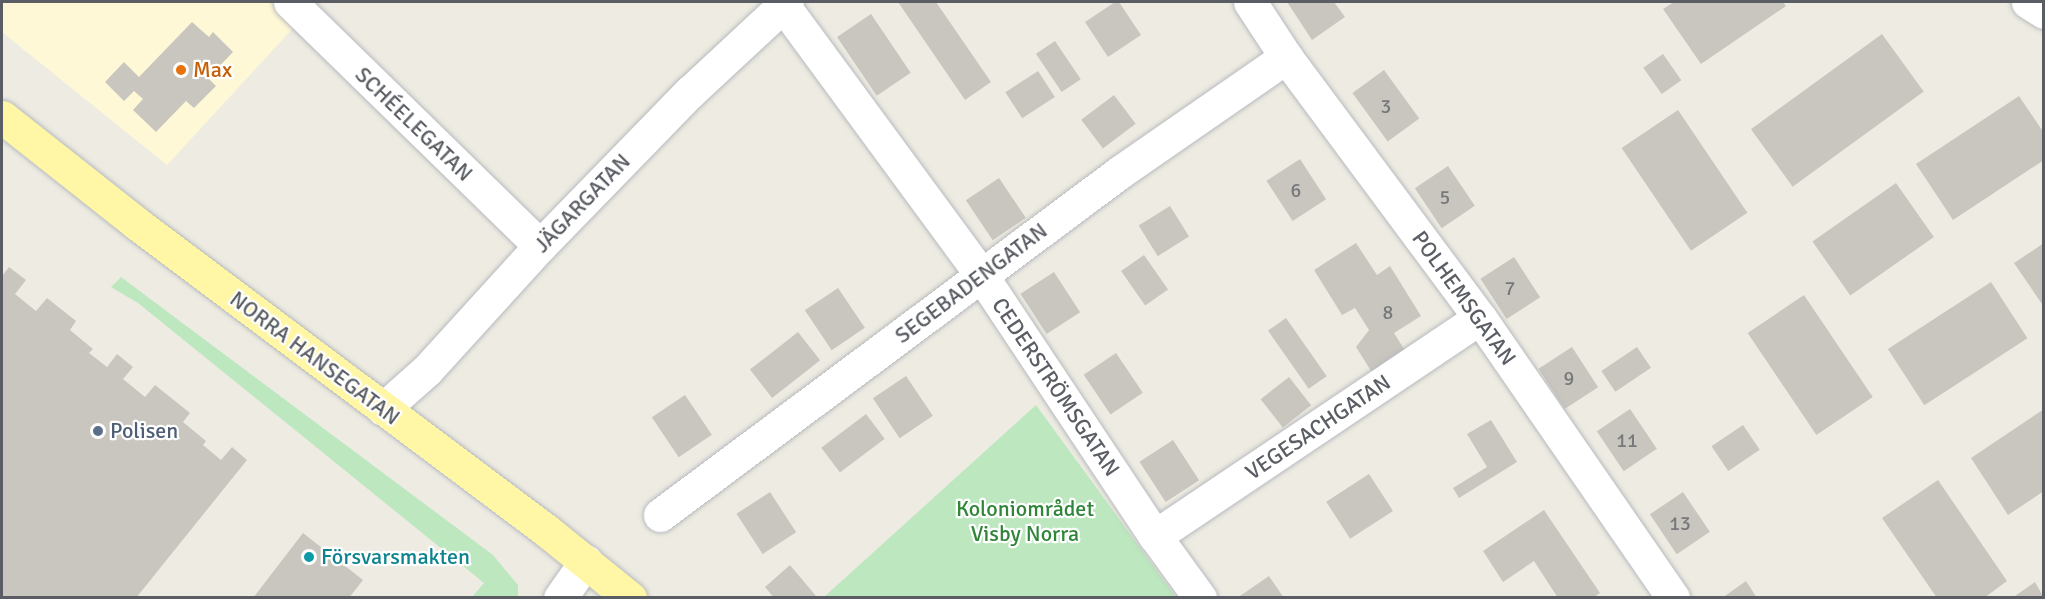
<!DOCTYPE html>
<html>
<head>
<meta charset="utf-8">
<style>
  body { margin:0 }
  #map { position:relative; width:2045px; height:599px; overflow:hidden; background:#eeece2; font-family:Signika,sans-serif }
  div>[style] { position:absolute }
  .commercial>* { inset:0; background:#fff8d6 }
  .green>* { inset:0; background:#bde7bf }
  .building>* { inset:0; background:#c9c6bf; transform-origin:0 0 }
  .roads { filter:drop-shadow(0 0 2px #b7babf) drop-shadow(0 0 2px #b7babf) }
  .minor>* { height:33px; margin:-16.5px; padding:0 16.5px; transform-origin:16.5px; border-radius:16.5px; background:#fff }
  .major>* { height:33px; margin:-16.5px; padding:0 16.5px; transform-origin:16.5px; border-radius:16.5px; background:#fff6a6 }
  .dots>* { width:16px; height:16px; translate:-50% -50%; box-sizing:border-box; border:3px solid #fff; border-radius:50% }
  span { translate:-50% -50%; white-space:nowrap; text-align:center; line-height:1.15; -webkit-text-stroke:4.5px #fff; paint-order:stroke }
  .number-label { font-size:20px; color:#76787b }
  .number-label span { -webkit-text-stroke-width:0 }
  .food-label { font-size:22px; color:#c56008 }
  .left { translate:0 -50%; text-align:left }
  .street-label { font-size:22px; color:#5a5e64 }
  .service-label { font-size:22px; color:#4e5e75 }
  .park-label { font-size:22px; color:#308539 }
  .culture-label { font-size:22px; color:#0d838f }
  .frame { position:absolute; inset:0; border:3px solid #5a5e64; pointer-events:none }
</style>
</head>
<body>
<div id="map">
  <div class="commercial">
    <i style="clip-path:polygon(2px 2px,317px 2px,167px 165px,2px 32px)"></i>
  </div>
  <div class="green">
    <i style="clip-path:polygon(121px 277px,493px 555px,518px 585px,518px 597px,472px 597px,484px 583px,138px 303px,111px 287px)"></i>
    <i style="clip-path:polygon(1036px 405px,1176px 597px,824px 597px)"></i>
  </div>
  <div class="building">
    <i style="clip-path:polygon(898px 2px,936px 2px,991px 82px,965px 100px)"></i>
    <i style="clip-path:polygon(1115px 2px,1119px 2px,1141px 35px,1108px 57px,1085px 22px)"></i>
    <i style="clip-path:polygon(1287px 2px,1334px 2px,1345px 17px,1312px 40px)"></i>
    <i style="clip-path:polygon(1674px 2px,1783px 2px,1786px 6px,1701px 64px,1663px 9px)"></i>
    <i style="left:871px;top:14px;width:71px;height:41px;rotate:56deg"></i>
    <i style="clip-path:polygon(192px 22px,209px 37px,213px 32px,233px 52px,208px 78px,216px 86px,194px 108px,186px 101px,156px 132px,133px 110px,143px 99px,134px 91px,124px 101px,105px 82px,124px 62px,139px 77px)"></i>
    <i style="left:1882px;top:34px;width:71px;height:162px;rotate:54deg"></i>
    <i style="left:1055px;top:41px;width:46px;height:23px;rotate:56deg"></i>
    <i style="left:1663px;top:54px;width:32px;height:24px;rotate:55deg"></i>
    <i style="left:1384px;top:70px;width:60px;height:39px;rotate:54deg"></i>
    <i style="left:1038px;top:71px;width:31px;height:39px;rotate:57deg"></i>
    <i style="left:1114px;top:95px;width:36px;height:41px;rotate:53deg"></i>
    <i style="clip-path:polygon(2019px 96px,2044px 133px,2044px 160px,1953px 220px,1916px 164px)"></i>
    <i style="left:1678px;top:110px;width:124px;height:68px;rotate:56deg"></i>
    <i style="left:1300px;top:159px;width:48px;height:40px;rotate:57deg"></i>
    <i style="left:1448px;top:166px;width:48px;height:40px;rotate:56deg"></i>
    <i style="left:999px;top:178px;width:48px;height:40px;rotate:56deg"></i>
    <i style="left:1896px;top:183px;width:66px;height:102px;rotate:55deg"></i>
    <i style="left:1170px;top:206px;width:36px;height:37px;rotate:58deg"></i>
    <i style="clip-path:polygon(1356px 243px,1377px 275px,1390px 266px,1421px 316px,1394px 333px,1406px 352px,1373px 374px,1356px 347px,1369px 330px,1355px 308px,1342px 315px,1314px 270px)"></i>
    <i style="clip-path:polygon(2044px 243px,2044px 307px,2014px 263px)"></i>
    <i style="left:1144px;top:255px;width:42px;height:28px;rotate:55deg"></i>
    <i style="left:1514px;top:257px;width:48px;height:40px;rotate:57deg"></i>
    <i style="clip-path:polygon(9px 267px,26px 280px,15px 294px,36px 311px,47px 298px,76px 321px,70px 330px,93px 349px,89px 353px,107px 367px,117px 354px,133px 367px,123px 379px,145px 397px,155px 385px,190px 413px,183px 422px,206px 441px,203px 445px,221px 460px,232px 447px,247px 460px,136px 598px,2px 598px,2px 276px)"></i>
    <i style="left:1054px;top:272px;width:48px;height:40px;rotate:57deg"></i>
    <i style="left:1991px;top:282px;width:67px;height:123px;rotate:57deg"></i>
    <i style="left:838px;top:288px;width:48px;height:40px;rotate:56deg"></i>
    <i style="left:1804px;top:295px;width:123px;height:68px;rotate:56deg"></i>
    <i style="left:1286px;top:318px;width:71px;height:22px;rotate:55deg"></i>
    <i style="left:798px;top:332px;width:36px;height:61px;rotate:52deg"></i>
    <i style="left:1572px;top:347px;width:48px;height:40px;rotate:57deg"></i>
    <i style="left:1637px;top:347px;width:25px;height:43px;rotate:56deg"></i>
    <i style="left:1116px;top:353px;width:48px;height:39px;rotate:56deg"></i>
    <i style="left:906px;top:376px;width:48px;height:40px;rotate:56deg"></i>
    <i style="left:1289px;top:377px;width:36px;height:36px;rotate:52deg"></i>
    <i style="left:685px;top:395px;width:48px;height:40px;rotate:56deg"></i>
    <i style="left:1630px;top:409px;width:48px;height:40px;rotate:56deg"></i>
    <i style="clip-path:polygon(2044px 409px,2044px 491px,2008px 515px,1971px 458px)"></i>
    <i style="left:866px;top:414px;width:31px;height:56px;rotate:53deg"></i>
    <i style="clip-path:polygon(1491px 420px,1517px 462px,1459px 498px,1453px 488px,1487px 467px,1467px 434px)"></i>
    <i style="left:1743px;top:425px;width:30px;height:38px;rotate:56deg"></i>
    <i style="left:1173px;top:440px;width:48px;height:40px;rotate:57deg"></i>
    <i style="left:1369px;top:474px;width:44px;height:51px;rotate:57deg"></i>
    <i style="clip-path:polygon(1938px 480px,2007px 581px,1984px 598px,1937px 598px,1882px 518px)"></i>
    <i style="left:770px;top:492px;width:48px;height:40px;rotate:57deg"></i>
    <i style="left:1683px;top:492px;width:48px;height:40px;rotate:56deg"></i>
    <i style="clip-path:polygon(1544px 510px,1600px 593px,1593px 598px,1558px 598px,1534px 561px,1503px 582px,1483px 551px)"></i>
    <i style="clip-path:polygon(303px 533px,363px 580px,349px 598px,253px 598px)"></i>
    <i style="clip-path:polygon(790px 565px,816px 596px,815px 598px,774px 598px,765px 587px)"></i>
    <i style="clip-path:polygon(1269px 576px,1284px 598px,1237px 598px)"></i>
    <i style="clip-path:polygon(1746px 581px,1757px 598px,1722px 598px)"></i>
    <i style="clip-path:polygon(2035px 582px,2044px 598px,2016px 598px,2015px 596px)"></i>
  </div>
  <div class="roads">
    <div class="minor">
      <i style="left:290px;top:2px;width:349px;rotate:44.3deg"></i>
      <i style="left:1250px;top:2px;width:66px;rotate:56.8deg"></i>
      <i style="left:1286px;top:57px;width:325px;rotate:53.4deg"></i>
      <i style="left:1480px;top:318px;width:340px;rotate:55.4deg"></i>
      <i style="left:2028px;top:2px;width:19px;rotate:32deg"></i>
      <i style="left:783px;top:5px;width:336px;rotate:53.7deg"></i>
      <i style="left:982px;top:276px;width:312px;rotate:56.4deg"></i>
      <i style="left:1155px;top:536px;width:77px;rotate:54deg"></i>
      <i style="left:383px;top:409px;width:59px;rotate:-41.6deg"></i>
      <i style="left:427px;top:370px;width:168px;rotate:-47.7deg"></i>
      <i style="left:540px;top:246px;width:215px;rotate:-45.8deg"></i>
      <i style="left:690px;top:92px;width:132px;rotate:-42.9deg"></i>
      <i style="left:660px;top:515px;width:574px;rotate:-36.71deg"></i>
      <i style="left:1120px;top:172px;width:202px;rotate:-34.7deg"></i>
      <i style="left:1155px;top:536px;width:391px;rotate:-33.9deg"></i>
      <i style="left:560px;top:598px;width:45px;rotate:-54.9deg"></i>
    </div>
    <div class="major">
      <i style="left:2px;top:117px;width:171px;rotate:38.3deg"></i>
      <i style="left:136px;top:223px;width:514px;rotate:36.85deg"></i>
      <i style="left:547px;top:531px;width:107px;rotate:38.9deg"></i>
    </div>
  </div>
  <div class="dots">
    <i style="left:181px;top:70px;background:#e8710a"></i>
    <i style="left:98px;top:431px;background:#5c6f8a"></i>
    <i style="left:309px;top:557px;background:#0f9aa8"></i>
  </div>
  <div class="number-label">
    <span style="left:1386px;top:106px">3</span>
    <span style="left:1296px;top:190px">6</span>
    <span style="left:1445px;top:197px">5</span>
    <span style="left:1510px;top:288px">7</span>
    <span style="left:1388px;top:312px">8</span>
    <span style="left:1569px;top:378px">9</span>
    <span style="left:1627px;top:440px">11</span>
    <span style="left:1680px;top:523px">13</span>
  </div>
  <div class="food-label">
    <span class="left" style="left:193px;top:70px">Max</span>
  </div>
  <div class="street-label">
    <span style="left:414px;top:124px;rotate:44deg">SCHÉELEGATAN</span>
    <span style="left:582px;top:203px;rotate:-46deg">JÄGARGATAN</span>
    <span style="left:971px;top:283px;rotate:-37deg">SEGEBADENGATAN</span>
    <span style="left:1464px;top:298px;rotate:54deg">POLHEMSGATAN</span>
    <span style="left:315px;top:358px;rotate:37deg">NORRA HANSEGATAN</span>
    <span style="left:1056px;top:387px;rotate:56deg">CEDERSTRÖMSGATAN</span>
    <span style="left:1318px;top:427px;rotate:-34deg">VEGESACHGATAN</span>
  </div>
  <div class="service-label">
    <span class="left" style="left:110px;top:431px">Polisen</span>
  </div>
  <div class="park-label">
    <span style="left:1025px;top:521px">Koloniområdet<br>Visby Norra</span>
  </div>
  <div class="culture-label">
    <span class="left" style="left:321px;top:557px">Försvarsmakten</span>
  </div>
  <div class="frame"></div>
</div>
</body>
</html>
